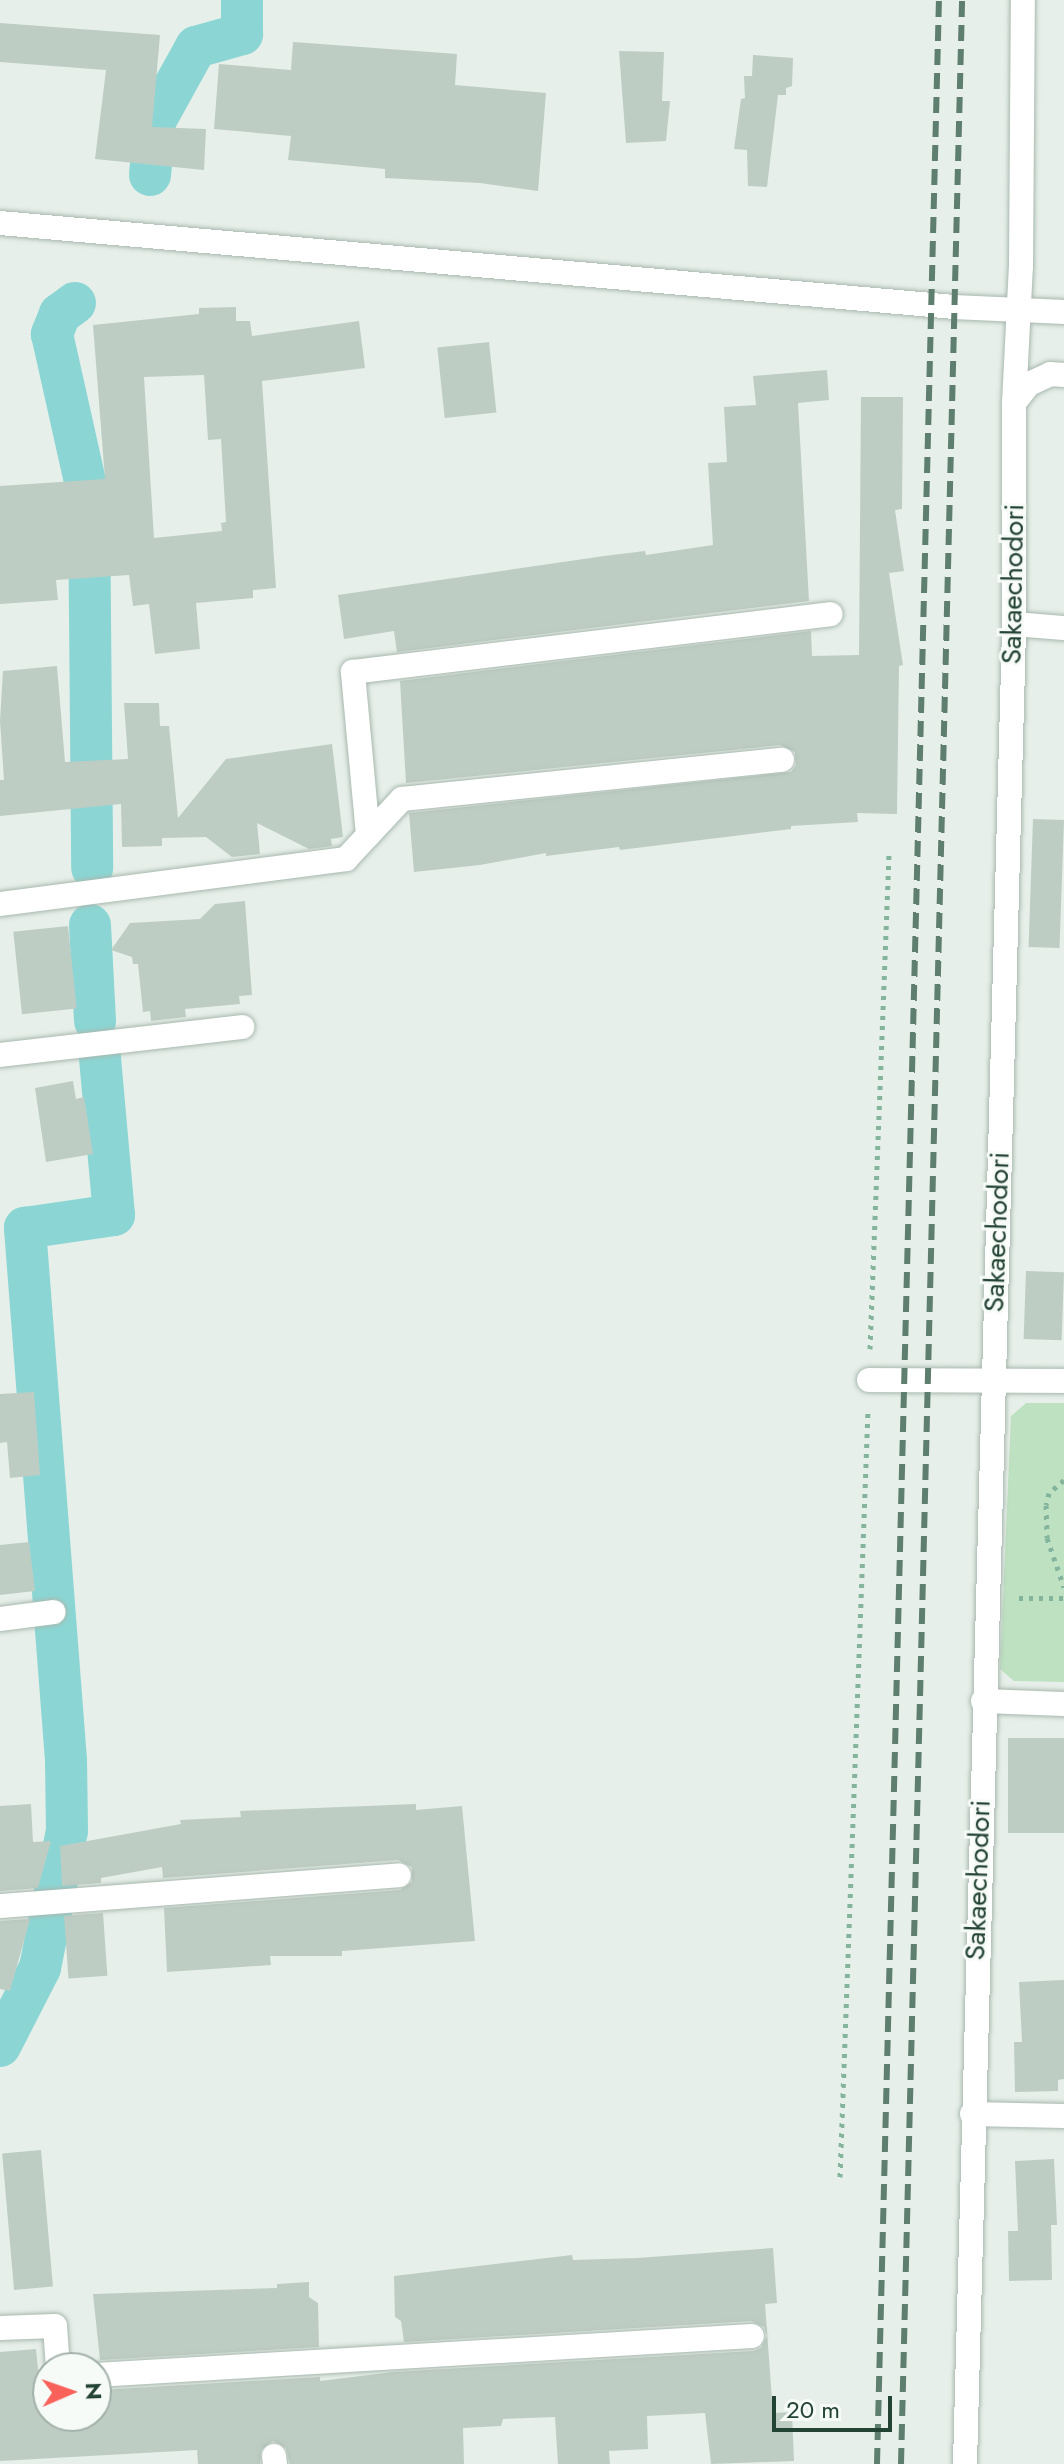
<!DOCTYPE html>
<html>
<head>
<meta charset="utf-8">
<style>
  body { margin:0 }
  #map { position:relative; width:1064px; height:2464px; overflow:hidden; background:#e6efe9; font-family:Jost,sans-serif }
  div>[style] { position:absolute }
  .green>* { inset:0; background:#bee1c1 }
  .canal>* { height:42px; margin:-21px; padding:0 21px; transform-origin:21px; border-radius:21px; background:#8bd6d4 }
  .building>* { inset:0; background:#becdc4; transform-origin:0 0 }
  .path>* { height:5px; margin-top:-2.5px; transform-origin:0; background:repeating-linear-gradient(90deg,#84b59c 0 4px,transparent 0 10px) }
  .roads { filter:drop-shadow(0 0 2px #a8b8af) drop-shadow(0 0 2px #a8b8af) }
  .service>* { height:24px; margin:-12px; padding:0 12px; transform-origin:12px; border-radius:12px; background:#fff }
  .minor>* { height:24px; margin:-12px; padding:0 12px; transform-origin:12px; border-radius:12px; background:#fff }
  .tertiary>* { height:24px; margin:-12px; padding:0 12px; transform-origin:12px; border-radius:12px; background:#fff }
  .rail>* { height:6px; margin-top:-3px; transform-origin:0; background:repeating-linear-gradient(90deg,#5e7e6f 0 16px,transparent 0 24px) }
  span { translate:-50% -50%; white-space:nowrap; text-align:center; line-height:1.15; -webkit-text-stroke:6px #f7fbf8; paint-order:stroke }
  .street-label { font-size:28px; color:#234334 }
  .north { position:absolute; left:32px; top:2352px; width:80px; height:80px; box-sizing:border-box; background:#f7fbf8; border:2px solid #a2b1aa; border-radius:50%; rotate:88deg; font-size:22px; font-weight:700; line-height:32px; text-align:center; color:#234334 }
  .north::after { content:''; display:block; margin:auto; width:28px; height:36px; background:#f9625a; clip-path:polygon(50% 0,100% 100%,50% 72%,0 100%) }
  .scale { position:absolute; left:772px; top:2396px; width:120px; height:36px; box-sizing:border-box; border:4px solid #234334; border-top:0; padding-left:10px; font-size:24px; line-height:28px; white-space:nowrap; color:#234334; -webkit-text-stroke:6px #f7fbf8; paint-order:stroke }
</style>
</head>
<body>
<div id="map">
  <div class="green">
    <i style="clip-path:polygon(1026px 1403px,1064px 1403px,1064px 1682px,1014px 1681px,1000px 1669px,1011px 1416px)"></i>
  </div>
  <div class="canal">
    <i style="left:150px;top:175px;width:54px;rotate:-84.7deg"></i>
    <i style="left:155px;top:121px;width:85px;rotate:-61deg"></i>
    <i style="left:196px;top:47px;width:48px;rotate:-15.8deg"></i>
    <i style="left:242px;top:34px;width:34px;rotate:-90deg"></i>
    <i style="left:75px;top:303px;width:19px;rotate:144deg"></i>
    <i style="left:60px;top:314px;width:22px;rotate:112deg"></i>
    <i style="left:52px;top:334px;width:170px;rotate:77.4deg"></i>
    <i style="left:89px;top:500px;width:368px;rotate:89.5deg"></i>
    <i style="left:90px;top:925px;width:96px;rotate:87deg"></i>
    <i style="left:0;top:2046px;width:88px;rotate:-62.9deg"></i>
    <i style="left:40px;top:1968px;width:140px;rotate:-78.9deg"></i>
    <i style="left:67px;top:1831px;width:71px;rotate:-90.8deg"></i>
    <i style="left:66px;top:1760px;width:534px;rotate:-94.41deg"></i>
    <i style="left:25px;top:1228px;width:90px;rotate:-8.3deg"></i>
    <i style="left:114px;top:1215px;width:159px;rotate:-95.1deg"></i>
  </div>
  <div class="building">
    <i style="clip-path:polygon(0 23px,160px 35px,152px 127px,206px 129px,204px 170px,95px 159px,106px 70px,0 62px)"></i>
    <i style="clip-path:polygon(293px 42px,457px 54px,455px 85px,546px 93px,538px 191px,480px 183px,385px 178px,385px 169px,288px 160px,291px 136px,214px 129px,219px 64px,291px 70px)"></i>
    <i style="clip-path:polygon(619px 51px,664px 52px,662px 101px,670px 101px,666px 141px,626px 143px)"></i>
    <i style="clip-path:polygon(753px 55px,793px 58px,792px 86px,786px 88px,786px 95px,778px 95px,767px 187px,748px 186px,747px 150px,734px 149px,741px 99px,745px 98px,744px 76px,752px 76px)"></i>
    <i style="clip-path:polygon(evenodd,236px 307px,236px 321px,250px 321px,252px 336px,359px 321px,365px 368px,262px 381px,276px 588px,253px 590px,253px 598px,196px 603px,200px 649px,155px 654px,149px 604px,133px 606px,129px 575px,56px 580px,58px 600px,0 604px,0 486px,105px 479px,93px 325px,199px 314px,199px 308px,236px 307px,204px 375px,208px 440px,221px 439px,226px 522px,221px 523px,222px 531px,154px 538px,144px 377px,204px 375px)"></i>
    <i style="left:489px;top:342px;width:71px;height:52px;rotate:84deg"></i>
    <i style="clip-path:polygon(827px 370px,829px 400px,798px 403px,809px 601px,397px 652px,394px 631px,344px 639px,338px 595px,604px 556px,645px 551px,646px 555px,713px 545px,708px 463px,727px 462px,724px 407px,756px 405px,753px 376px)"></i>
    <i style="clip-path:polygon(861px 397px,903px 397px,902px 509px,895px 510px,904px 571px,889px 573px,903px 665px,899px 666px,897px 814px,857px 813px,858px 822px,791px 826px,791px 829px,620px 850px,619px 847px,546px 856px,546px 853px,480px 865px,414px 872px,409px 813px,791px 772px,796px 765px,795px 752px,780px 745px,406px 783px,400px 681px,811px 631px,812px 656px,859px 655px)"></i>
    <i style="clip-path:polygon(57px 666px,65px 762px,128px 759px,124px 703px,159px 703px,160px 726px,169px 726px,178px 818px,226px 759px,332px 744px,343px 837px,331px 839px,332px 846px,309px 849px,257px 823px,260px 854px,232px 857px,206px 837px,162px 838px,162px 846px,122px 847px,121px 804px,0 816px,0 780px,4px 780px,0 721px,3px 671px)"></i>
    <i style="left:1033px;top:819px;width:31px;height:128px;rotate:2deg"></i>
    <i style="clip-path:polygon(245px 901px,252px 995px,239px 996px,240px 1004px,185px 1009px,186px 1017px,151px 1021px,150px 1011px,143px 1012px,138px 964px,133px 964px,132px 957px,111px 950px,130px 923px,200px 919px,215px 904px)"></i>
    <i style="left:68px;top:926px;width:83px;height:55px;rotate:84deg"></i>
    <i style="clip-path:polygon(73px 1081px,76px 1099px,84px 1097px,93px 1154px,46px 1162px,35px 1088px)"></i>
    <i style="left:1026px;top:1271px;width:38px;height:68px;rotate:2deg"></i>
    <i style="clip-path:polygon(34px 1392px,40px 1475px,10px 1478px,7px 1442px,0 1443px,0 1394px)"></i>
    <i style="clip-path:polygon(29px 1542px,35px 1591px,0 1595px,0 1545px)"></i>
    <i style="left:1008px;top:1738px;width:56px;height:95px"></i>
    <i style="clip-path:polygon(31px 1804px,33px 1842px,51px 1841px,38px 1888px,0 1891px,0 1806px)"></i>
    <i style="clip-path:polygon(416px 1804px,416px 1810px,462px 1806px,475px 1941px,342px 1951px,342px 1956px,270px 1956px,271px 1965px,167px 1972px,164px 1908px,400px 1890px,412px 1882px,412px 1867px,398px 1860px,163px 1878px,162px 1867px,101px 1878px,101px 1883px,62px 1886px,60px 1846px,181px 1824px,180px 1820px,241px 1817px,240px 1811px)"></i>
    <i style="left:103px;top:1913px;width:63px;height:39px;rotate:86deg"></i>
    <i style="clip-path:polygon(30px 1919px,10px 1991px,0 1989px,0 1921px)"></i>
    <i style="clip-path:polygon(1064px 1980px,1064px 2079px,1058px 2080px,1058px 2091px,1015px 2092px,1014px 2042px,1022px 2042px,1019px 1982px)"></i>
    <i style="left:41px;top:2150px;width:137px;height:39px;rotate:85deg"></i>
    <i style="clip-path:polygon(1054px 2159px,1057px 2225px,1051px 2225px,1052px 2280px,1009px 2281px,1008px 2231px,1018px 2231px,1015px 2161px)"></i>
    <i style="clip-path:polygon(773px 2248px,777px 2303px,765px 2304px,773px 2413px,792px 2412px,794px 2461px,711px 2464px,705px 2413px,647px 2416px,648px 2449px,609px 2451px,610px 2464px,558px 2464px,555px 2417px,503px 2419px,501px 2426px,463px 2428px,464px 2464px,290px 2464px,286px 2448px,273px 2441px,261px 2450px,260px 2464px,198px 2464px,197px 2450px,0 2461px,0 2352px,36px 2349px,41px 2399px,48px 2399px,48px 2416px,96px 2416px,96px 2398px,102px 2398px,101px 2390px,320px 2377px,320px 2381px,393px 2372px,753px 2351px,761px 2348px,767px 2336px,764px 2327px,751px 2321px,404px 2342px,401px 2321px,395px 2317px,394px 2276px,572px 2255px,573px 2260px,637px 2258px)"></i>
    <i style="clip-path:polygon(309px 2282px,309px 2297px,318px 2303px,319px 2347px,100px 2360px,93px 2294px,277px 2288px,277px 2284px)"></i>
  </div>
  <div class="path">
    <i style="left:870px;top:1349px;width:496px;rotate:-87.8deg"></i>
    <i style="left:1064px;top:1480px;width:20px;rotate:139deg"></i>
    <i style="left:1049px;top:1493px;width:12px;rotate:104deg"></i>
    <i style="left:1046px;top:1505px;width:33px;rotate:88deg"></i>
    <i style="left:1047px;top:1538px;width:52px;rotate:70.9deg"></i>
    <i style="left:1019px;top:1598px;width:45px"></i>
    <i style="left:840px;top:2177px;width:767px;rotate:-87.91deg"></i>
  </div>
  <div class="roads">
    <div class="service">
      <i style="left:0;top:1055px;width:244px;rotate:-6.6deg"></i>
      <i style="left:0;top:1619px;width:54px;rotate:-7.4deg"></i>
      <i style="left:274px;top:2456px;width:8px;rotate:83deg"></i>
    </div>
    <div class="minor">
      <i style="left:1014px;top:403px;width:24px;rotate:-52deg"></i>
      <i style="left:1029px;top:384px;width:23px;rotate:-25deg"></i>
      <i style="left:1050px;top:374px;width:14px;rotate:4deg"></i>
      <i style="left:1014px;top:624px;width:50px;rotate:4.6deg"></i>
      <i style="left:368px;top:835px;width:164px;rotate:-95.3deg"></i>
      <i style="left:353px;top:672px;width:481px;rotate:-6.9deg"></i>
      <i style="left:0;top:904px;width:349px;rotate:-7.4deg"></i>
      <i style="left:346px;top:859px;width:82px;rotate:-47deg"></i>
      <i style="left:402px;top:799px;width:382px;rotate:-5.9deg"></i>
      <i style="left:869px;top:1380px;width:195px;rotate:0.3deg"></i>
      <i style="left:983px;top:1701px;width:81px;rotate:2.1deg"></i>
      <i style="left:0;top:1906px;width:400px;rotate:-4.4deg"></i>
      <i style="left:972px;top:2114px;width:92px;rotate:1.2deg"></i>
      <i style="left:0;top:2328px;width:55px;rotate:-2.1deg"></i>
      <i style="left:55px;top:2326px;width:42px;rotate:85.9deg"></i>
      <i style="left:96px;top:2375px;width:657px;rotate:-3.4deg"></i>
      <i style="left:965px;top:2464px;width:1841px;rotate:-88.47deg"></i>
      <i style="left:1014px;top:624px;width:221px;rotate:-90deg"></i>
      <i style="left:1014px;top:403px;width:136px;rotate:-87.1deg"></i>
      <i style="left:1021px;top:267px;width:267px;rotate:-89.6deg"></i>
    </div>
    <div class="tertiary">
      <i style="left:0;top:223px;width:958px;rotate:5.03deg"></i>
      <i style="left:954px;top:307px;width:110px;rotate:2.6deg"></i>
    </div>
  </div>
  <div class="rail">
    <i style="left:877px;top:2464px;width:2465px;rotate:-88.56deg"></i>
    <i style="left:901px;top:2464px;width:2465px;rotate:-88.58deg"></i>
  </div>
  <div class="street-label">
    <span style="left:1013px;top:584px;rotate:-89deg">Sakaechodori</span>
    <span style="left:997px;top:1232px;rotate:-88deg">Sakaechodori</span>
    <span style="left:978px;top:1880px;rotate:-88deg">Sakaechodori</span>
  </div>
  <div class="north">N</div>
  <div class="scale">20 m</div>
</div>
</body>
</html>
